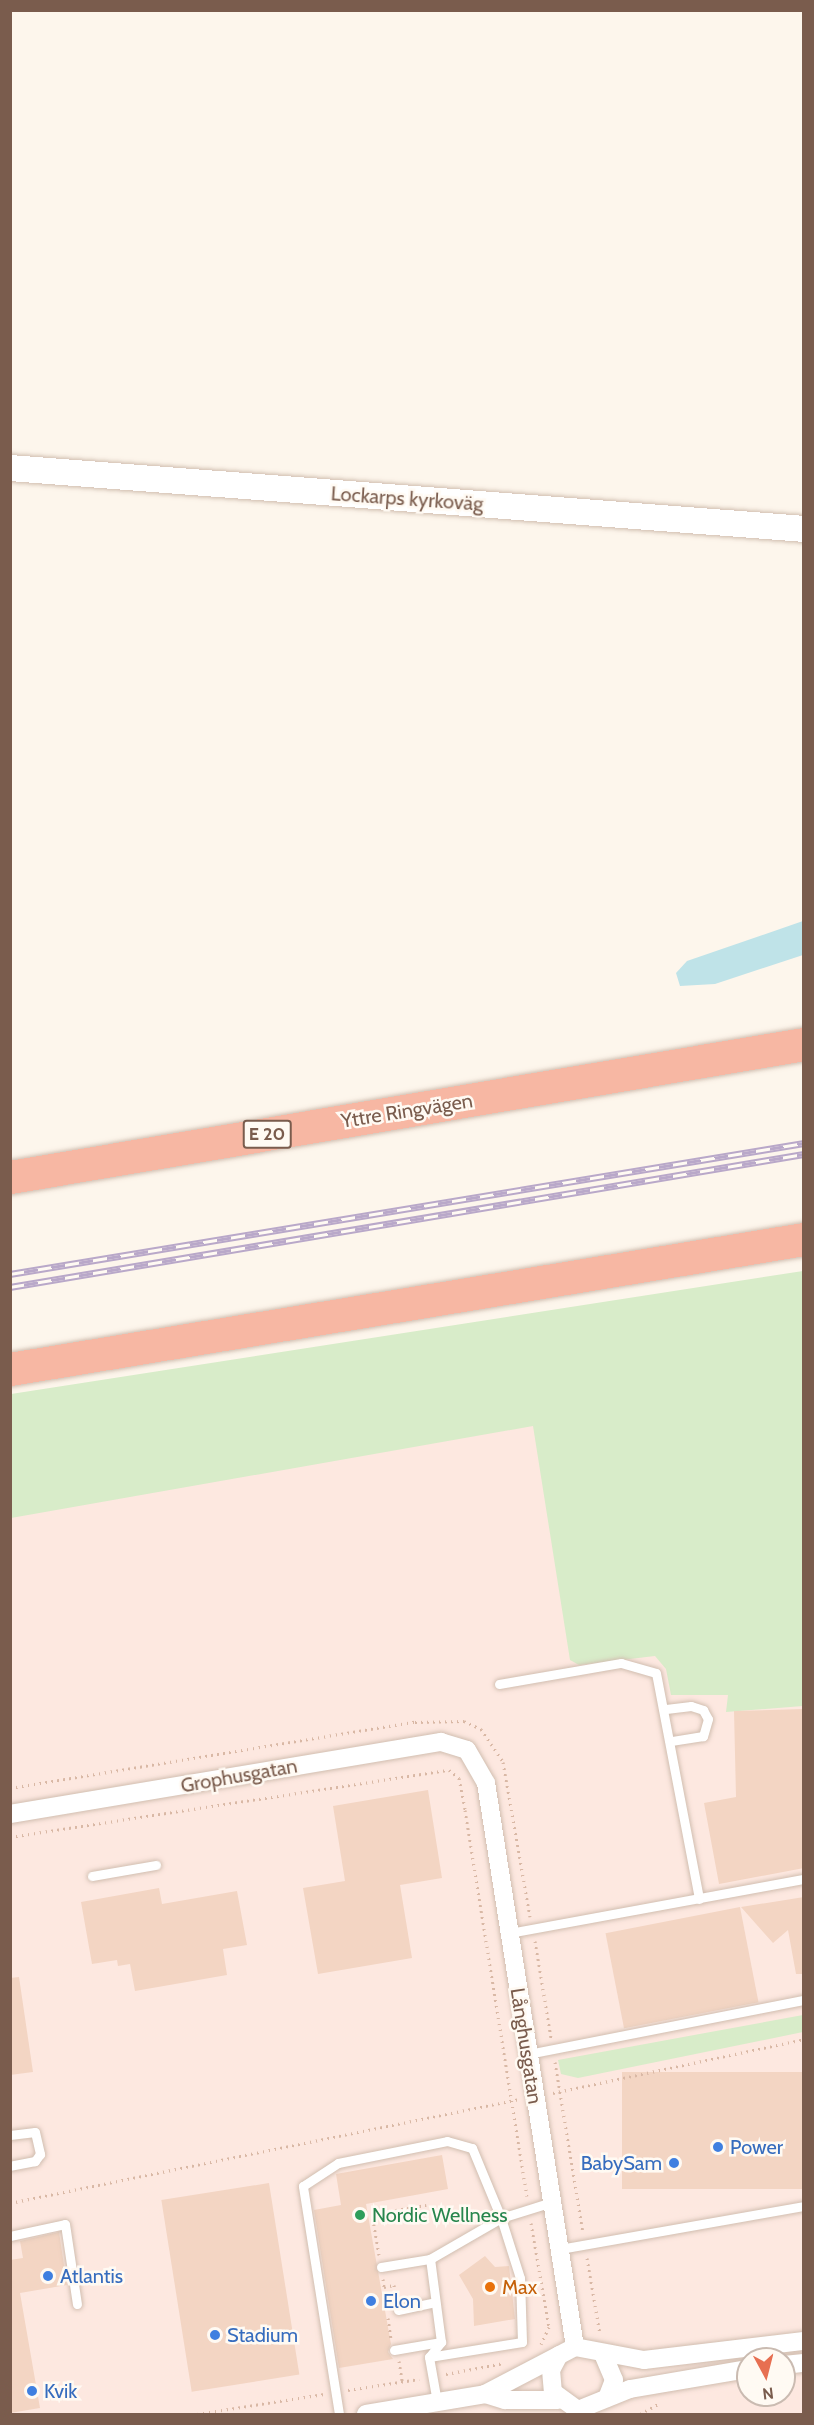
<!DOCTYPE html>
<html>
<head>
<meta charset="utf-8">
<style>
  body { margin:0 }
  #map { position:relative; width:814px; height:2425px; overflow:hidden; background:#fdf6ec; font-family:Cabin,sans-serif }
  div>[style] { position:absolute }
  .commercial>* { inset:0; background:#fde8e0 }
  .green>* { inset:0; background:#d8ecc9 }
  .water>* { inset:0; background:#bfe3e8 }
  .building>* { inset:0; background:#f3d5c3; transform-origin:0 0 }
  .path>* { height:3px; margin-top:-1.5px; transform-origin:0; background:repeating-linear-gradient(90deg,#d9b8a5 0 1.5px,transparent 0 6px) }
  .roads { filter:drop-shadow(0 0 2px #d1beb0) drop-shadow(0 0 2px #d1beb0) }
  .lane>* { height:9px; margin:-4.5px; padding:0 4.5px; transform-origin:4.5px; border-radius:4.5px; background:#fff }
  .street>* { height:18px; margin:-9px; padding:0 9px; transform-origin:9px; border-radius:9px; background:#fff }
  .secondary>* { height:26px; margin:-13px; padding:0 13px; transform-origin:13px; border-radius:13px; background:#fff }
  .highway>* { height:33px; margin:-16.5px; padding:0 16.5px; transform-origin:16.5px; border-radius:16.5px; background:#f7b7a3 }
  .rail>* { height:7px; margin-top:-3.5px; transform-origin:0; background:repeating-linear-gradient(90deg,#fffaf3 0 14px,#b9a8c9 0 28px); box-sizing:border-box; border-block:2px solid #b9a8c9 }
  .dots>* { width:16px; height:16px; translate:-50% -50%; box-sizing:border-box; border:3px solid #fffaf3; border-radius:50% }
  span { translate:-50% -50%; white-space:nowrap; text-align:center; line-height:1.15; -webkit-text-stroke:5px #fffaf3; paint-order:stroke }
  .shield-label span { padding:2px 4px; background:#fffaf3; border:2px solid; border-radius:4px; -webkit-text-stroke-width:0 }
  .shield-label { font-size:18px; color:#7a5c4d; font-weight:700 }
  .street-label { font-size:20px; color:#7a5c4d }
  .shop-label { font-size:20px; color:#366cbe }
  .left { translate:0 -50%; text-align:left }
  .right { translate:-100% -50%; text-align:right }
  .leisure-label { font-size:20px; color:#27864d }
  .food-label { font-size:20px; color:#c56008 }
  .frame { position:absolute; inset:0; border:12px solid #7a5c4d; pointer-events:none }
  .north { position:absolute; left:736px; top:2347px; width:60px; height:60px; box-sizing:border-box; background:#fffaf3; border:2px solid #cabbb1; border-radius:50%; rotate:173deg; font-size:16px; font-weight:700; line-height:24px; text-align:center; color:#7a5c4d }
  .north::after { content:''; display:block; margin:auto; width:21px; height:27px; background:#e76f51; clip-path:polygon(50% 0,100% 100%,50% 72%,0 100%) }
</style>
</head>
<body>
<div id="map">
  <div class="commercial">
    <i style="clip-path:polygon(evenodd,803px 1288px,803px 2414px,11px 2414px,11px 1420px,803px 1288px,748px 2359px,784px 2359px,784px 2395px,748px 2395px,748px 2359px)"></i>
  </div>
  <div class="green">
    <i style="clip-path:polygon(803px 1271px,803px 1706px,726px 1712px,728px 1695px,671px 1695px,666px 1669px,655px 1656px,579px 1665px,570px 1660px,533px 1426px,11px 1518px,11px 1394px)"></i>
    <i style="clip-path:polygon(803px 2015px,803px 2032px,578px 2078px,561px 2074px,558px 2060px)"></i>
  </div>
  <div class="water">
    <i style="clip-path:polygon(803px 921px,803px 955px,715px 984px,680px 986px,676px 973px,687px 961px)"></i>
  </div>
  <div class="building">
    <i style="clip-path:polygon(804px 1709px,804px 1868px,719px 1884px,704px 1803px,736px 1797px,734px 1711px)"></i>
    <i style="clip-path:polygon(428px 1790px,442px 1878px,400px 1885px,412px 1958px,318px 1974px,303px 1888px,345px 1881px,333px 1806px)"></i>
    <i style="clip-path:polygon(159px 1888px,162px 1904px,237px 1891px,247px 1945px,223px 1949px,227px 1975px,135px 1991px,130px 1964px,118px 1966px,117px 1960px,92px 1964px,81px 1902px)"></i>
    <i style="clip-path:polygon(804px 1897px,804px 1974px,796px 1974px,788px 1930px,773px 1943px,741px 1907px)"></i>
    <i style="left:740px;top:1907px;width:97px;height:137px;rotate:79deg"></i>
    <i style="clip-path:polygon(19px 1977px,33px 2072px,10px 2075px,10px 1978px)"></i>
    <i style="left:804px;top:2072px;width:117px;height:182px;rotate:90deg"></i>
    <i style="clip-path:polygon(442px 2155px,448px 2189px,366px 2204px,391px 2344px,388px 2352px,393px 2359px,339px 2368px,314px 2210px,341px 2205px,336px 2174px)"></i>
    <i style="left:269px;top:2183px;width:194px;height:109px;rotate:81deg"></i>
    <i style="clip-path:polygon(59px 2232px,67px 2285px,20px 2293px,40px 2408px,10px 2413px,10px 2260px,23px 2258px,20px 2241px)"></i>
    <i style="clip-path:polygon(485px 2256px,495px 2267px,509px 2266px,515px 2319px,474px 2326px,473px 2299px,459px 2275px)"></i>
  </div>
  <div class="path">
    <i style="left:10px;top:1788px;width:410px;rotate:-9.3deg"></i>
    <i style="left:415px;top:1722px;width:49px;rotate:-1.2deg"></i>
    <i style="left:464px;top:1721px;width:19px;rotate:25deg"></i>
    <i style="left:481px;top:1729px;width:40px;rotate:56deg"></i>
    <i style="left:503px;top:1762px;width:157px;rotate:80.1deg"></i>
    <i style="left:10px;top:1837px;width:444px;rotate:-8.7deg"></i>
    <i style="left:449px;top:1770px;width:13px;rotate:39deg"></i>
    <i style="left:459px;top:1778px;width:33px;rotate:79deg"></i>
    <i style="left:465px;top:1810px;width:391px;rotate:80.9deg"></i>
    <i style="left:535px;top:1941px;width:98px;rotate:80.6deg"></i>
    <i style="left:555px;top:2062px;width:173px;rotate:80.7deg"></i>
    <i style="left:553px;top:2093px;width:257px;rotate:-12.1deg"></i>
    <i style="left:10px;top:2203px;width:520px;rotate:-11.53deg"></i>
    <i style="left:531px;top:2223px;width:106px;rotate:80.2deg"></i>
    <i style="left:549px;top:2327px;width:19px;rotate:115deg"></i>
    <i style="left:379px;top:2255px;width:42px;rotate:-99.7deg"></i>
    <i style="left:372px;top:2214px;width:55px;rotate:-9.5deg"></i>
    <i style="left:587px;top:2258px;width:77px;rotate:80.3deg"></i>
    <i style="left:383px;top:2279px;width:8px;rotate:83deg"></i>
    <i style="left:384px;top:2287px;width:10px;rotate:-11deg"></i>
    <i style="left:394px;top:2285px;width:12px;rotate:81deg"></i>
    <i style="left:388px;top:2318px;width:21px;rotate:82deg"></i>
    <i style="left:399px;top:2361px;width:20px;rotate:81deg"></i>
    <i style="left:446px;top:2374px;width:59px;rotate:-10.7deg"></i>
    <i style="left:348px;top:2390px;width:72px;rotate:-8.8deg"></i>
    <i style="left:197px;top:2414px;width:129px;rotate:-8.9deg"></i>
    <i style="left:640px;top:2414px;width:21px;rotate:-29deg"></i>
  </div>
  <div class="roads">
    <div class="lane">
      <i style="left:499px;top:1684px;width:124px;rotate:-9.8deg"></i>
      <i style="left:621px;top:1663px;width:36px;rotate:16deg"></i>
      <i style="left:656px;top:1673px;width:230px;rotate:79.2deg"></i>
      <i style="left:666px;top:1709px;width:25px;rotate:-7deg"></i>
      <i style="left:691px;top:1706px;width:13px;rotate:18deg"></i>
      <i style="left:703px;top:1710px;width:10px;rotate:61deg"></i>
      <i style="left:708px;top:1719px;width:18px;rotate:106deg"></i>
      <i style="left:703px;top:1736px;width:31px;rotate:171deg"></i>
      <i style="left:92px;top:1876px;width:65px;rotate:-9.8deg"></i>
      <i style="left:509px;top:1933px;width:300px;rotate:-10.4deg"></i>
      <i style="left:528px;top:2054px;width:281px;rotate:-11.1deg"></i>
      <i style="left:10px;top:2135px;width:25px;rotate:-7deg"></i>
      <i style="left:35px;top:2132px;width:23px;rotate:77deg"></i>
      <i style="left:40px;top:2154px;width:9px;rotate:126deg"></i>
      <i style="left:35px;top:2161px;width:25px;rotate:169deg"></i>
      <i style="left:10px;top:2236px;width:56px;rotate:-12.3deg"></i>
      <i style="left:65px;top:2224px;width:81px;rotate:81.5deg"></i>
      <i style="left:560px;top:2249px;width:248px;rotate:-10deg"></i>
      <i style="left:381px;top:2267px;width:50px;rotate:-9.3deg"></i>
      <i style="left:398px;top:2310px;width:38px;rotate:-12deg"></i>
      <i style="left:394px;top:2350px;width:48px;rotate:-9.7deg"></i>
      <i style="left:437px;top:2402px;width:46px;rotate:-100.1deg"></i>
      <i style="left:429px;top:2357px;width:19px;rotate:-51deg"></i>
      <i style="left:441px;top:2342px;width:84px;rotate:-97.5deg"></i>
      <i style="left:430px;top:2259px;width:82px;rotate:-30deg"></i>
      <i style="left:501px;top:2218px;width:53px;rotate:-17.4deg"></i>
      <i style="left:339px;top:2414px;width:231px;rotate:-99deg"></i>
      <i style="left:303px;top:2186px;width:42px;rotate:-33.3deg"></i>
      <i style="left:338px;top:2163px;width:111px;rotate:-11.4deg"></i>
      <i style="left:447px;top:2141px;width:26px;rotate:16deg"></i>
      <i style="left:472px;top:2148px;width:76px;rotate:67.5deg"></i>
      <i style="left:501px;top:2218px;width:63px;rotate:72.4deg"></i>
      <i style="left:520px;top:2278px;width:64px;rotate:88.2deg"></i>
      <i style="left:522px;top:2342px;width:94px;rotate:170.8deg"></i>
    </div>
    <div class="street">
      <i style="left:10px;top:1814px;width:437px;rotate:-9.5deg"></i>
      <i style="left:441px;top:1742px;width:27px;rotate:17deg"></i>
      <i style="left:467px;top:1750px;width:38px;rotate:60deg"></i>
      <i style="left:486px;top:1783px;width:571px;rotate:81.03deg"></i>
      <i style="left:603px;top:2354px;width:28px;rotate:67deg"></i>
      <i style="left:614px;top:2380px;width:19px;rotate:111deg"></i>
      <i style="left:559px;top:2355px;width:17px;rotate:118deg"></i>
      <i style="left:551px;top:2370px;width:22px;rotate:85deg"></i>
      <i style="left:553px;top:2392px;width:31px;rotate:36deg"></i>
      <i style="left:578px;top:2410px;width:56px;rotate:-22deg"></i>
      <i style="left:630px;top:2389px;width:120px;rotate:-9.6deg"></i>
      <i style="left:784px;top:2365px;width:20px;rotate:-6deg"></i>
      <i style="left:485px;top:2394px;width:102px;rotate:-27.6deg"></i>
      <i style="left:575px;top:2347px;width:70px;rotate:10.7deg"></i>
      <i style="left:644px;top:2360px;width:161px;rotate:-6.8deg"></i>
      <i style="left:366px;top:2414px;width:121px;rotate:-9.5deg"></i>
      <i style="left:485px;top:2394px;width:21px;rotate:17deg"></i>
      <i style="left:505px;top:2400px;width:53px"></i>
    </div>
    <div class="secondary">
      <i style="left:10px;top:468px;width:796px;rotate:4.39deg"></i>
    </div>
    <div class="highway">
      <i style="left:10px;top:1177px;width:805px;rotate:-9.51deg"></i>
      <i style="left:10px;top:1369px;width:805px;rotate:-9.3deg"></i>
    </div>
  </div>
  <div class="rail">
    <i style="left:10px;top:1274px;width:805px;rotate:-9.37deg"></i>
    <i style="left:10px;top:1287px;width:805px;rotate:-9.51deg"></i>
  </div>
  <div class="dots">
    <i style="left:718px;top:2147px;background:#3f7fe0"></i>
    <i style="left:674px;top:2163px;background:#3f7fe0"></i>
    <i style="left:360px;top:2215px;background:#2e9e5b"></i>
    <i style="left:48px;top:2276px;background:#3f7fe0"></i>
    <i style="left:490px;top:2287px;background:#e8710a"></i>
    <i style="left:371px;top:2301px;background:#3f7fe0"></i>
    <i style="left:215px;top:2335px;background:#3f7fe0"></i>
    <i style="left:32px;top:2391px;background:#3f7fe0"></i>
  </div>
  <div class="shield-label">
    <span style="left:267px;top:1134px">E 20</span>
  </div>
  <div class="street-label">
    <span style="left:407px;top:499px;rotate:4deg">Lockarps kyrkoväg</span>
    <span style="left:407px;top:1111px;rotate:-9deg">Yttre Ringvägen</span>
    <span style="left:239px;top:1776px;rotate:-10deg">Grophusgatan</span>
    <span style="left:526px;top:2046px;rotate:81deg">Långhusgatan</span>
  </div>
  <div class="shop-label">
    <span class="left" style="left:730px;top:2147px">Power</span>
    <span class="right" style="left:662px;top:2163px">BabySam</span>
    <span class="left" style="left:60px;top:2276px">Atlantis</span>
    <span class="left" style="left:383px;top:2301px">Elon</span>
    <span class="left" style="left:227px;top:2335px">Stadium</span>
    <span class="left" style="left:44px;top:2391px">Kvik</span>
  </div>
  <div class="leisure-label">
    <span class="left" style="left:372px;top:2215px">Nordic Wellness</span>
  </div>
  <div class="food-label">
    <span class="left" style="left:502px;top:2287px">Max</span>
  </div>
  <div class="frame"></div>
  <div class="north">N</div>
</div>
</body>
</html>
